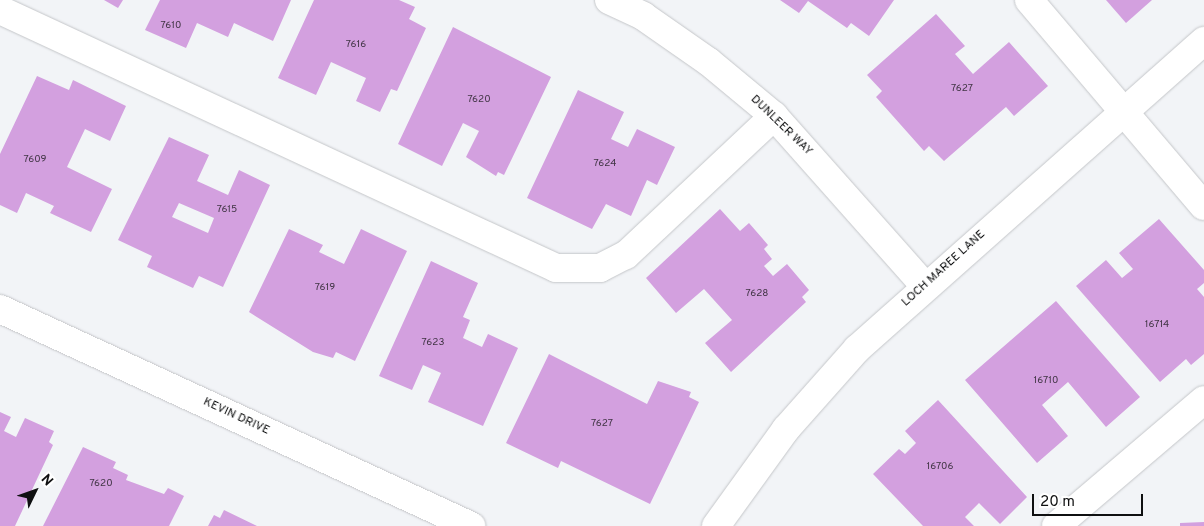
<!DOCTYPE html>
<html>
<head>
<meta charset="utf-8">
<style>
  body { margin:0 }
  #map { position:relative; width:1204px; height:526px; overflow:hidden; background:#f2f4f7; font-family:Overpass,sans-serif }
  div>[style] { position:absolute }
  .building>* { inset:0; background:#d3a0df }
  .roads { filter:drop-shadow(0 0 1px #c4c6c9) drop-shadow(0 0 1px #c4c6c9) }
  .minor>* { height:28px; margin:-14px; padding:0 14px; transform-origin:14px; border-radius:14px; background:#fff }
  span { translate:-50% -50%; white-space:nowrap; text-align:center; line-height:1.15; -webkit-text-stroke:5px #fff; paint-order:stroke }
  .number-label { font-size:10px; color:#403444 }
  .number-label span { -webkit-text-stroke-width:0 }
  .street-label { font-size:12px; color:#0f1011 }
  .north { position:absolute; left:10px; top:466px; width:50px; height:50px; -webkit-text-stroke:4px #fff; paint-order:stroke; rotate:48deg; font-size:14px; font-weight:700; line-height:20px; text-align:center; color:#0f1011 }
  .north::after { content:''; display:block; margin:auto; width:18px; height:22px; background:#0f1011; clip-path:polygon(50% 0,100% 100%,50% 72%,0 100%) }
  .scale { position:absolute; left:1032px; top:494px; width:111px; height:22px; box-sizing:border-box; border:2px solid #0f1011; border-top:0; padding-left:6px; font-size:15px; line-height:18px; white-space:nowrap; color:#0f1011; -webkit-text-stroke:4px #fff; paint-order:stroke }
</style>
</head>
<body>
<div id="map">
  <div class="building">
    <i style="clip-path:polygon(104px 0,123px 0,118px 8px)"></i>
    <i style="clip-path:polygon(160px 0,291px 0,273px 41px,234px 23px,228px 37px,197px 23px,186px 48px,145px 30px)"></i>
    <i style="clip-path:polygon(314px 0,399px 0,415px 7px,409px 19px,426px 28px,397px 91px,391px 89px,380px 112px,356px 101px,366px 78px,331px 62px,316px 95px,278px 78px)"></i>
    <i style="clip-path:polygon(780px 0,894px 0,869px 36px,851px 23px,847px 28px,808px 1px,799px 13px)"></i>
    <i style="clip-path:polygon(1106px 0,1152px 0,1126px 23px)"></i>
    <i style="clip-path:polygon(936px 14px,965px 46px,955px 54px,973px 74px,1009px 42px,1048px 86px,1014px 116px,1006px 107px,944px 161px,929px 146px,924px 151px,876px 97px,882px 91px,867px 75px)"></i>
    <i style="clip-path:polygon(453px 27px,551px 77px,504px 175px,498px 172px,496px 176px,466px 157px,479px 131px,463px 123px,442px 166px,398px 144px)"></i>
    <i style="clip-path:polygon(37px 76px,69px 90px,73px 80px,126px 106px,110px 141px,85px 129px,67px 167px,112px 189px,91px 232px,50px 213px,54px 206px,26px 193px,17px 213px,0 205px,0 154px)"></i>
    <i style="clip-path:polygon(578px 90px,624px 112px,611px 139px,628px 147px,637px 129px,675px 147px,657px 185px,647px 180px,631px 216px,606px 204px,592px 229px,527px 198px)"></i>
    <i style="clip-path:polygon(evenodd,169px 137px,209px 155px,197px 181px,228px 195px,239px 170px,270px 185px,223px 287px,199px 276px,193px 288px,147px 267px,152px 256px,118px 240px,169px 137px,179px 203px,214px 218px,208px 233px,172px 217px,179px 203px)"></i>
    <i style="clip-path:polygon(720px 209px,740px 231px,749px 223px,768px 245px,764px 249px,772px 259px,764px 266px,773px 276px,787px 264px,809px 290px,802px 297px,806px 302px,731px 372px,705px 343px,732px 320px,704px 289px,676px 313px,646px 278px)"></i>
    <i style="clip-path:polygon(1159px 219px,1204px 270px,1204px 283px,1197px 289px,1204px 297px,1204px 354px,1191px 365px,1186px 359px,1160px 382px,1076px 286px,1106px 260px,1122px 278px,1133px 269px,1119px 253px)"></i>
    <i style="clip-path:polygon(289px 229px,323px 245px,319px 252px,344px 264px,361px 229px,407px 251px,355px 361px,336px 352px,333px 358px,313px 352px,249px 312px)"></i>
    <i style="clip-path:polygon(431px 261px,478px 283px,463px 317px,470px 320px,463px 338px,482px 347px,488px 334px,518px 348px,483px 426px,428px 402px,441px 373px,423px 365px,412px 390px,379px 376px)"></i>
    <i style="clip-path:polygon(1056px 301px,1140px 397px,1106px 427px,1068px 382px,1042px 405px,1068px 436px,1037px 463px,965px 380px)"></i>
    <i style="clip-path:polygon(549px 354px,647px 404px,658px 381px,691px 392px,689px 397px,699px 402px,650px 504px,561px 461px,558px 468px,506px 443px)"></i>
    <i style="clip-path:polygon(938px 400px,1027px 497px,1000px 524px,979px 503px,965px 517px,974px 526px,923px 526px,873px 474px,899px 449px,905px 454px,916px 443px,905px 431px)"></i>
    <i style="clip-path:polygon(0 412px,11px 417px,4px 431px,16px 437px,25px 418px,54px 431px,49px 442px,53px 445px,15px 526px,0 526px)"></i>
    <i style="clip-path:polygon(83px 447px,116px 462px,113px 468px,128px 475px,126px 480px,164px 494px,168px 488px,184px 496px,169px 526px,43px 526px)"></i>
    <i style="clip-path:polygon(224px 510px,257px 526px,208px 526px,214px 515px,220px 518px)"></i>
    <i style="clip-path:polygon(1204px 522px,1204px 526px,1180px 526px,1180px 523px)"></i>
  </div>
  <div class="roads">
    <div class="minor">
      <i style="left:609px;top:0;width:38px;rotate:25deg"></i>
      <i style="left:643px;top:16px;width:80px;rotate:34.9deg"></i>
      <i style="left:709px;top:62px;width:85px;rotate:39.7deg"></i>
      <i style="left:774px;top:116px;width:226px;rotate:48.4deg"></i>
      <i style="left:1029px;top:0;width:270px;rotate:49.7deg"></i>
      <i style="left:0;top:10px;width:613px;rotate:24.89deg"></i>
      <i style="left:556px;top:268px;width:44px"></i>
      <i style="left:600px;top:268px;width:29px;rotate:-27deg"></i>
      <i style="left:626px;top:255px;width:203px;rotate:-43.2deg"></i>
      <i style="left:0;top:309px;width:519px;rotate:24.74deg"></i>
      <i style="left:716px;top:526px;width:120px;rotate:-54.2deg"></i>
      <i style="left:786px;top:429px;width:107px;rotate:-48.4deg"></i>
      <i style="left:857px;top:349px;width:464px;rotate:-41.6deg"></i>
      <i style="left:1056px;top:526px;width:194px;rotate:-40.4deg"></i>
    </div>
  </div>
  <div class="number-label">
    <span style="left:171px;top:26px">7610</span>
    <span style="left:356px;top:45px">7616</span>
    <span style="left:962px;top:89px">7627</span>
    <span style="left:479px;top:100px">7620</span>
    <span style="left:35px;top:160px">7609</span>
    <span style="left:605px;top:164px">7624</span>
    <span style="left:227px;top:210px">7615</span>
    <span style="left:325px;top:288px">7619</span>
    <span style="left:757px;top:294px">7628</span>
    <span style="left:1157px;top:325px">16714</span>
    <span style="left:433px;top:343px">7623</span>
    <span style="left:1046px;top:381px">16710</span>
    <span style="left:602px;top:424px">7627</span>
    <span style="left:940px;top:467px">16706</span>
    <span style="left:101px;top:484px">7620</span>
  </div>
  <div class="street-label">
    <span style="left:781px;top:126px;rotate:44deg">DUNLEER WAY</span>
    <span style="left:944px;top:269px;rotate:-42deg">LOCH MAREE LANE</span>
    <span style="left:236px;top:417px;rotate:25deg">KEVIN DRIVE</span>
  </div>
  <div class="north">N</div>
  <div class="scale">20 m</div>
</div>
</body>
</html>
